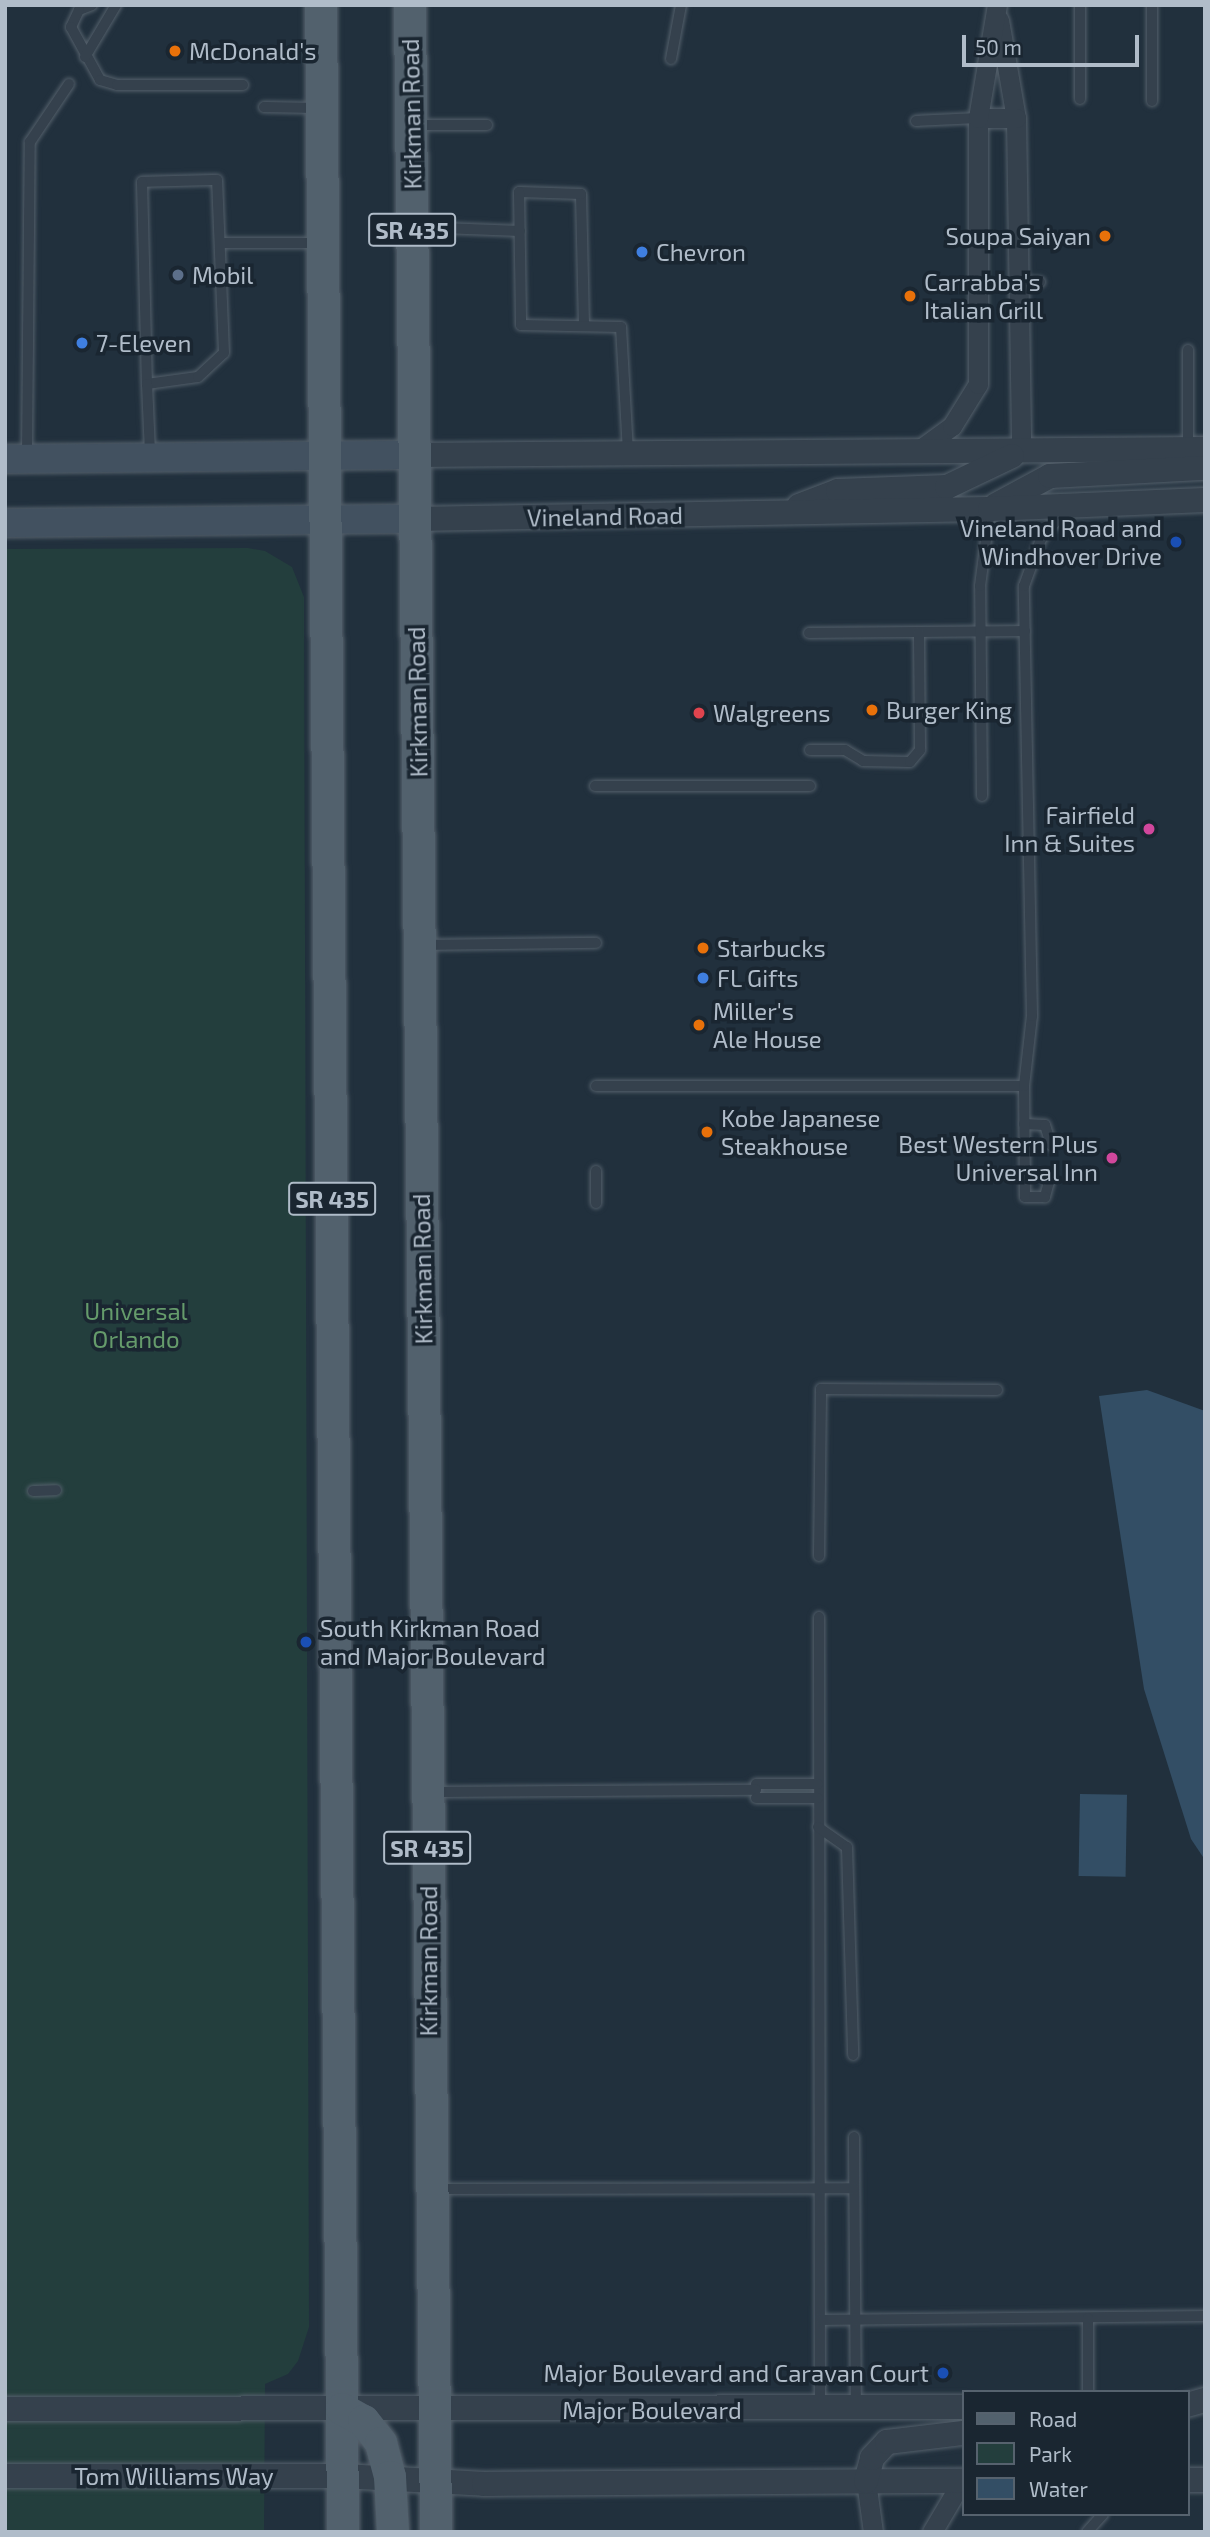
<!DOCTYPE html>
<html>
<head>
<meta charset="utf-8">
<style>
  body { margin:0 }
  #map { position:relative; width:1210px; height:2537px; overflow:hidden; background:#21303d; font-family:"Exo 2",sans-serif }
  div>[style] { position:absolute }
  .green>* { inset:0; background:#233e3d }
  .water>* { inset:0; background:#334e65; transform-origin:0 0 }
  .roads { filter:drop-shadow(0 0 2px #535f6a) drop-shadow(0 0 2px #535f6a) }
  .service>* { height:10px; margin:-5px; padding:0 5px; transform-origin:5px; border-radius:5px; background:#35414d }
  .minor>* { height:19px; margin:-9.5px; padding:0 9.5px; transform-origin:9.5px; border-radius:9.5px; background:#35414d }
  .tertiary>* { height:24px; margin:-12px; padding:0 12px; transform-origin:12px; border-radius:12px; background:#35414d }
  .secondary>* { height:28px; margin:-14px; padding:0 14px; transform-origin:14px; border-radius:14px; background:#425160 }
  .primary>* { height:32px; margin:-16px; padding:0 16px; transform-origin:16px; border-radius:16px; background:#52616d }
  .dots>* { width:19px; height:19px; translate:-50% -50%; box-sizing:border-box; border:4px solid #1a2631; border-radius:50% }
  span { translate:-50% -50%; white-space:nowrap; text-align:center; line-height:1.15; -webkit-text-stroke:7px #1a2631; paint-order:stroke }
  .shield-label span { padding:2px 5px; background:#1a2631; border:2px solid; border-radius:5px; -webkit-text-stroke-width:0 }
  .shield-label { font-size:23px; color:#b0bcc9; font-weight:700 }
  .poi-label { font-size:24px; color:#b0bcc9 }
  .left { translate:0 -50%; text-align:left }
  .right { translate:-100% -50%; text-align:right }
  .street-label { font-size:24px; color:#b0bcc9 }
  .park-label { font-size:24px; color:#659b6b }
  .frame { position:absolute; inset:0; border:7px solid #b0bcc9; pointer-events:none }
  .legend { position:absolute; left:962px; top:2390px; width:228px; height:126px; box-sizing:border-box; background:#1a2631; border:2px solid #56626e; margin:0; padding:9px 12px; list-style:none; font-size:21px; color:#b0bcc9 }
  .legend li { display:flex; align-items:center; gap:14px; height:35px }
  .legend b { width:35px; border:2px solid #56626e }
  .scale { position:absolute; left:962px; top:35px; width:177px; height:32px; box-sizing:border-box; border:4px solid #b0bcc9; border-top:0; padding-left:9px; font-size:21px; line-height:24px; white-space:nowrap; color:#b0bcc9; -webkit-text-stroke:5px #1a2631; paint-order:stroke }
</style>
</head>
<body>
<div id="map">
  <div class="green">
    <i style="clip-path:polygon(248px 548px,265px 551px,292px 567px,304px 597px,309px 2327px,298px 2361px,288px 2374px,265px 2384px,264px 2532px,5px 2532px,5px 549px)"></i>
  </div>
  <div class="water">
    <i style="clip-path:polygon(1147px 1390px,1205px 1411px,1205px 1860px,1191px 1839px,1144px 1689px,1099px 1396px)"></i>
    <i style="left:1080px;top:1794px;width:47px;height:82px;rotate:1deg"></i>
  </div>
  <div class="roads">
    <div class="service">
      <i style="left:92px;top:5px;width:14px;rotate:159deg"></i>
      <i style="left:79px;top:10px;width:19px;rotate:115deg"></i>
      <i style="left:71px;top:27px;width:60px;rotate:61.3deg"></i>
      <i style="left:100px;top:80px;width:18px;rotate:16deg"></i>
      <i style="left:117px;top:85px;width:126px"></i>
      <i style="left:1080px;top:5px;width:94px;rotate:90deg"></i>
      <i style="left:85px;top:57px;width:61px;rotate:-59.2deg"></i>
      <i style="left:671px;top:59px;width:55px;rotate:-79.5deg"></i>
      <i style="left:1152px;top:101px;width:96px;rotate:-90deg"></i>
      <i style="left:264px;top:107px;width:52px;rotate:1.1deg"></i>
      <i style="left:916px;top:121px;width:62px;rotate:-2.8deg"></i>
      <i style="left:414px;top:125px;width:73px"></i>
      <i style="left:416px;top:227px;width:104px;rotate:2.2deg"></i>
      <i style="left:221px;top:243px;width:98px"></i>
      <i style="left:1018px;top:282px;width:22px"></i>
      <i style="left:584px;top:326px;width:132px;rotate:-91.3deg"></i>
      <i style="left:581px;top:194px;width:62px;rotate:-178.2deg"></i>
      <i style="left:519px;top:192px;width:133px;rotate:89.1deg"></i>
      <i style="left:521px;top:325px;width:100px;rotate:1.1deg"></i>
      <i style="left:621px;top:327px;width:126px;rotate:86.8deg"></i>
      <i style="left:1188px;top:350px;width:98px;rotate:90deg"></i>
      <i style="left:147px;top:384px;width:51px;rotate:-7.8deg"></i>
      <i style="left:198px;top:377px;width:35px;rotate:-43deg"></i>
      <i style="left:224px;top:353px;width:173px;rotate:-92.3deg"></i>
      <i style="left:217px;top:180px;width:75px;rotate:178.5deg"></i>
      <i style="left:142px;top:182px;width:202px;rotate:88.6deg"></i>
      <i style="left:147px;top:384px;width:70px;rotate:87.5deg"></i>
      <i style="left:27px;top:455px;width:313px;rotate:-89.5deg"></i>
      <i style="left:30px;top:142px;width:70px;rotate:-56.1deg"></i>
      <i style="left:809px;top:633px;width:216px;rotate:-0.5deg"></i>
      <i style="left:810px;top:750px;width:35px"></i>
      <i style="left:845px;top:750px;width:21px;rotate:31deg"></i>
      <i style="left:863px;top:761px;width:47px;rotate:1.2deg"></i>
      <i style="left:910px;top:762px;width:16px;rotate:-50deg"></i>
      <i style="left:920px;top:750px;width:118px;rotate:-90.5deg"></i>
      <i style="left:595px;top:786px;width:215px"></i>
      <i style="left:982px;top:796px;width:210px;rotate:-90.5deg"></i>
      <i style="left:980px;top:586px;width:78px;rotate:-82.6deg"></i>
      <i style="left:423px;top:945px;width:173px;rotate:-0.7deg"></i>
      <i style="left:596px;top:1086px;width:428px"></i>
      <i style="left:1024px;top:1124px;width:21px;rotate:3deg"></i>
      <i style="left:1045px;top:1125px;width:21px;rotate:73deg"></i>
      <i style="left:596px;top:1171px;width:32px;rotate:90deg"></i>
      <i style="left:1050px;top:1178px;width:20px;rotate:105deg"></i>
      <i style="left:1045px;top:1197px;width:20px;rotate:180deg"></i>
      <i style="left:1025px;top:1197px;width:111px;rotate:-90.5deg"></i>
      <i style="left:1024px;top:1086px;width:70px;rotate:-83.5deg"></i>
      <i style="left:1032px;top:1016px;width:430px;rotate:-91.1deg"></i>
      <i style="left:1024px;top:586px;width:50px;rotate:-70.1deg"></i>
      <i style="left:1041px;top:539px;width:40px;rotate:-50deg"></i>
      <i style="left:33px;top:1491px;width:23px;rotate:-2deg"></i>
      <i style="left:819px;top:1556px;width:167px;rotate:-89.3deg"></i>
      <i style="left:821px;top:1389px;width:176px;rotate:0.3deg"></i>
      <i style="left:819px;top:1617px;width:789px;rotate:89.93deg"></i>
      <i style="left:756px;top:1784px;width:62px"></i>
      <i style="left:434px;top:1792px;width:322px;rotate:-0.4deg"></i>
      <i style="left:756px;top:1798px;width:62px"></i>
      <i style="left:818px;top:1827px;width:35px;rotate:35deg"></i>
      <i style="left:847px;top:1847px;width:208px;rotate:88.3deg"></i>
      <i style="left:854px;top:2137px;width:269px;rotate:89.6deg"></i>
      <i style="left:437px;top:2189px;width:417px;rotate:-0.1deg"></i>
      <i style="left:821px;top:2320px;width:384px;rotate:-0.6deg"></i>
      <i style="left:1088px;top:2392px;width:74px;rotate:-90deg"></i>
      <i style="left:1087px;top:2532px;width:24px;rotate:-48deg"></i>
    </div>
    <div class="minor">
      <i style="left:999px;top:20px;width:99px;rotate:80.2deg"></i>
      <i style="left:1016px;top:118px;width:334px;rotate:89.1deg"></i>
      <i style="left:978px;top:118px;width:38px"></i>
      <i style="left:915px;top:453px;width:46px;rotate:-36.1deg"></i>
      <i style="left:952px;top:426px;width:49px;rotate:-58.2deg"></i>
      <i style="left:978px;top:384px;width:266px;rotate:-90deg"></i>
      <i style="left:978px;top:118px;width:115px;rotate:-80.5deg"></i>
      <i style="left:866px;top:2481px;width:51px;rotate:82.2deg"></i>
      <i style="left:932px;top:2532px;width:59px;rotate:-59.5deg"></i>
    </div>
    <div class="tertiary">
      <i style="left:414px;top:455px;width:791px;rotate:-0.43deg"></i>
      <i style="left:996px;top:505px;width:61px;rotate:-28.2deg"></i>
      <i style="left:1050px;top:476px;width:155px;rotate:-3deg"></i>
      <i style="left:799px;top:506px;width:42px;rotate:-21deg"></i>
      <i style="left:838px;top:491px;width:109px;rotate:-2.1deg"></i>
      <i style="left:947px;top:487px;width:72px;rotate:-25.5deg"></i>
      <i style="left:415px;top:519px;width:575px;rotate:-1deg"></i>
      <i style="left:990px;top:509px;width:215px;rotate:-2.4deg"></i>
      <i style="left:1187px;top:2405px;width:19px;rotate:-16deg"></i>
      <i style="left:5px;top:2409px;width:958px;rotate:-0.12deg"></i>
      <i style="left:5px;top:2476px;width:338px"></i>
      <i style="left:343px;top:2476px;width:141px;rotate:3.2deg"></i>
      <i style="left:484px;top:2484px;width:479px;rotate:-0.4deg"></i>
      <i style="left:1187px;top:2480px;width:18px"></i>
      <i style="left:866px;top:2481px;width:24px;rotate:-75deg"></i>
      <i style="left:872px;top:2458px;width:22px;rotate:-47deg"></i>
      <i style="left:887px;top:2442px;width:77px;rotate:-6.8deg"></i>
    </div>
    <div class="secondary">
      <i style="left:5px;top:459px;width:409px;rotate:-0.6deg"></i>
      <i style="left:5px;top:523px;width:410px;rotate:-0.6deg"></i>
    </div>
    <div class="primary">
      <i style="left:321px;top:5px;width:2527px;rotate:89.5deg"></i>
      <i style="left:410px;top:5px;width:2527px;rotate:89.41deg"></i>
      <i style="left:342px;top:2409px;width:25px;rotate:29deg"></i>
      <i style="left:364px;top:2421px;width:28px;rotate:52deg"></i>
      <i style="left:381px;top:2443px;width:35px;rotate:75deg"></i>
      <i style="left:390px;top:2477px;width:55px;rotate:86.9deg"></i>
    </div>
  </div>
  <div class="dots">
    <i style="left:175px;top:51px;background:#e8710a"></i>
    <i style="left:1105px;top:236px;background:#e8710a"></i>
    <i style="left:642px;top:252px;background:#3f7fe0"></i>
    <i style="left:178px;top:275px;background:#5c6f8a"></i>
    <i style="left:910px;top:296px;background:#e8710a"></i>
    <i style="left:82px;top:343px;background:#3f7fe0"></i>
    <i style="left:1176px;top:542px;background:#1a4fb4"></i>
    <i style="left:872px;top:710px;background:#e8710a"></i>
    <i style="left:699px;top:713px;background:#e0444e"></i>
    <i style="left:1149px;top:829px;background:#d1479c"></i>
    <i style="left:703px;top:948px;background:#e8710a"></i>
    <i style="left:703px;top:978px;background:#3f7fe0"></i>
    <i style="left:699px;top:1025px;background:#e8710a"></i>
    <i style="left:707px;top:1132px;background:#e8710a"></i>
    <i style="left:1112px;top:1158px;background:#d1479c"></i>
    <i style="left:306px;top:1642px;background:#1a4fb4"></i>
    <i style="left:943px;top:2373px;background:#1a4fb4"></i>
  </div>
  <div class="shield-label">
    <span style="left:412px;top:230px">SR 435</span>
    <span style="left:332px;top:1199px">SR 435</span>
    <span style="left:427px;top:1848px">SR 435</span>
  </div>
  <div class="poi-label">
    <span class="left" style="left:189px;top:51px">McDonald's</span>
    <span class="right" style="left:1091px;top:236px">Soupa Saiyan</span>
    <span class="left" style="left:656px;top:252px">Chevron</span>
    <span class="left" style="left:192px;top:275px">Mobil</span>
    <span class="left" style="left:924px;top:296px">Carrabba's<br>Italian Grill</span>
    <span class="left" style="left:96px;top:343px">7-Eleven</span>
    <span class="right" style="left:1162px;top:542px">Vineland Road and<br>Windhover Drive</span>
    <span class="left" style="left:886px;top:710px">Burger King</span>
    <span class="left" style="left:713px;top:713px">Walgreens</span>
    <span class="right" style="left:1135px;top:829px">Fairfield<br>Inn &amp; Suites</span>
    <span class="left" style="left:717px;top:948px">Starbucks</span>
    <span class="left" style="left:717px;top:978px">FL Gifts</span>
    <span class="left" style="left:713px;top:1025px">Miller's<br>Ale House</span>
    <span class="left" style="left:721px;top:1132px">Kobe Japanese<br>Steakhouse</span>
    <span class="right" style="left:1098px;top:1158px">Best Western Plus<br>Universal Inn</span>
    <span class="left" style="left:320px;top:1642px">South Kirkman Road<br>and Major Boulevard</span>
    <span class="right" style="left:929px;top:2373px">Major Boulevard and Caravan Court</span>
  </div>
  <div class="street-label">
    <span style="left:411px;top:114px;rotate:-91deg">Kirkman Road</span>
    <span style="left:605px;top:516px;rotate:-1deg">Vineland Road</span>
    <span style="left:417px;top:702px;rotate:-91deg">Kirkman Road</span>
    <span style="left:422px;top:1269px;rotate:-91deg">Kirkman Road</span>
    <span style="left:428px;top:1961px;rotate:-90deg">Kirkman Road</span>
    <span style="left:652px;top:2410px">Major Boulevard</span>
    <span style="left:174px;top:2476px">Tom Williams Way</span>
  </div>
  <div class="park-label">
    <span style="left:136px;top:1325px">Universal<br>Orlando</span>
  </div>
  <div class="frame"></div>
  <ul class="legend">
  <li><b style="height:9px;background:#52616d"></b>Road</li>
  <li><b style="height:19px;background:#233e3d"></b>Park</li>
  <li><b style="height:19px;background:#334e65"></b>Water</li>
  </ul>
  <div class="scale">50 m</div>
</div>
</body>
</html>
